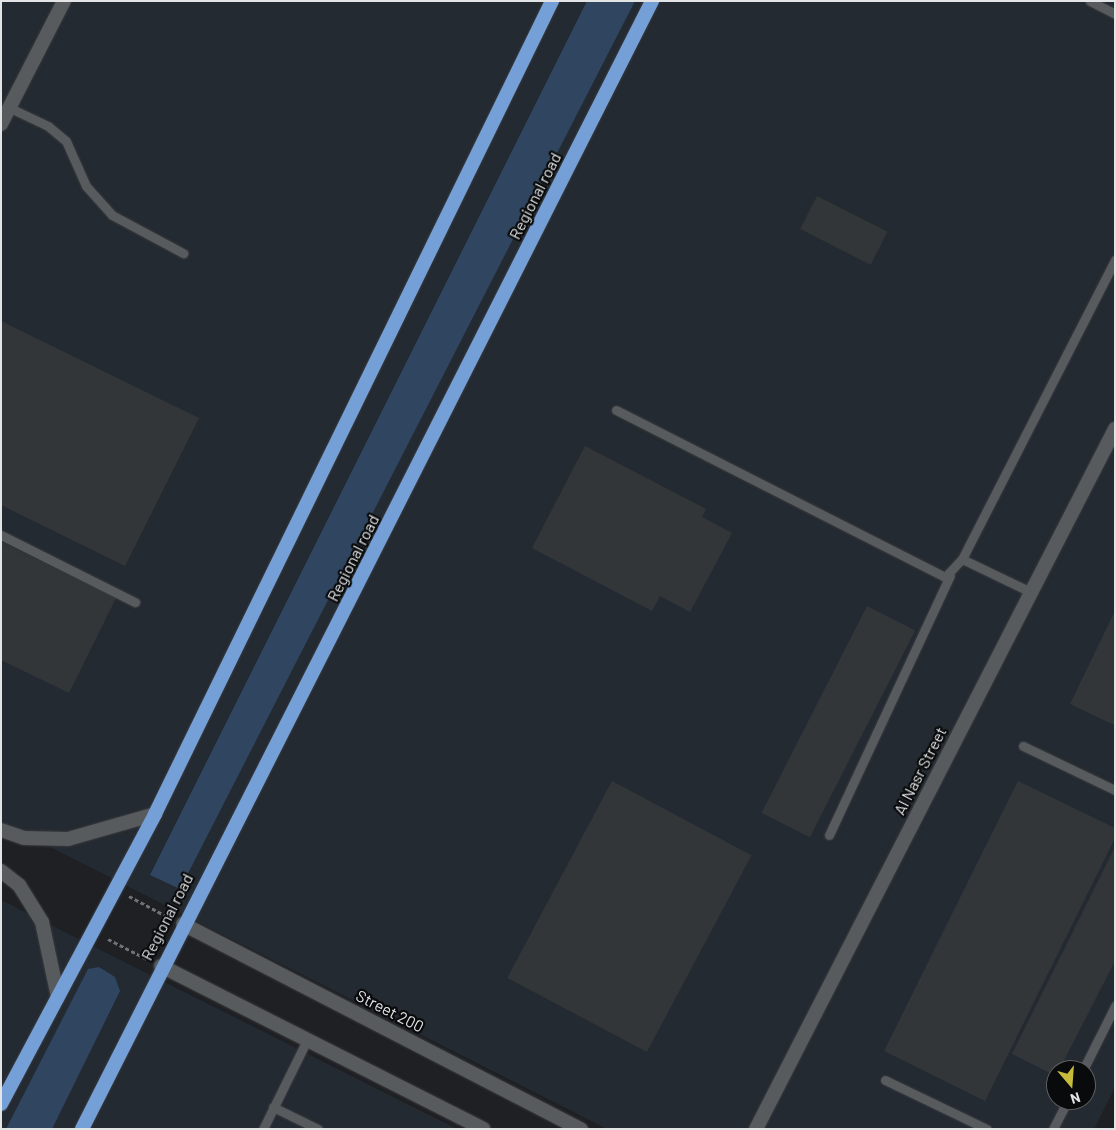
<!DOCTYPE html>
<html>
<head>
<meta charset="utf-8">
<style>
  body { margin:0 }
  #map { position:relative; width:1116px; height:1130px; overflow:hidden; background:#1e2024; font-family:Barlow,sans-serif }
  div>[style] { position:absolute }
  .built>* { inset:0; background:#242a32 }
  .green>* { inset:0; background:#2f4560 }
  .building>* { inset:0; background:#333639; transform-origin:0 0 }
  .path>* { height:3px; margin-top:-1.5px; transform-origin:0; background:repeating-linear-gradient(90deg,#707275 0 4px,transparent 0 6.5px) }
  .roads { filter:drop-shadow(0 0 1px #383a3d) drop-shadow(0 0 1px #383a3d) }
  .service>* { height:9px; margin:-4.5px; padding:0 4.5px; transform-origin:4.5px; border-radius:4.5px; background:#585b5e }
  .minor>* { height:14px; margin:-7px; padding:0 7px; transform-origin:7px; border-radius:7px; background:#585b5e }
  .tertiary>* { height:14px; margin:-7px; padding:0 7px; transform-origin:7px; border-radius:7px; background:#585b5e }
  .trunk>* { height:14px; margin:-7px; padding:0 7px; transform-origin:7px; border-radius:7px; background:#74a0d7 }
  span { translate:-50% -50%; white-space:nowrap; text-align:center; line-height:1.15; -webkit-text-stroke:4.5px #090a0b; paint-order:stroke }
  .street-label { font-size:16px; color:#e2e4e6 }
  .frame { position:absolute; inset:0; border:2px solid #e2e4e6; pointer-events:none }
  .north { position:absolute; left:1046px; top:1060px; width:50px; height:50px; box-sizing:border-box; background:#090a0b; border:1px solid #606163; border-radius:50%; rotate:162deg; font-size:14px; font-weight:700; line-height:20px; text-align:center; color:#e2e4e6 }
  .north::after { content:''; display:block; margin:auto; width:18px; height:22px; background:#c7bb3b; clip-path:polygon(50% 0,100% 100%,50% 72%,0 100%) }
</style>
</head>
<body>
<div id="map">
  <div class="built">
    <i style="clip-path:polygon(evenodd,1px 1px,1115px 1px,1115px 1087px,1094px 1129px,607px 1129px,1px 822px,1px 1px,1056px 1070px,1086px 1070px,1086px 1100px,1056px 1100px,1056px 1070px)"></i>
    <i style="clip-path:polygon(1px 900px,457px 1129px,1px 1129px)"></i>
  </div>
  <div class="green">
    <i style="clip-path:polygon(587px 1px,635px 1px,180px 889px,150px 875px)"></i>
    <i style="clip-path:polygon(99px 967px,115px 977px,120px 991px,52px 1129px,6px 1129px,88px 969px)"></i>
  </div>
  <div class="building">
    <i style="left:817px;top:196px;width:79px;height:37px;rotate:27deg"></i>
    <i style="clip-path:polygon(1px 321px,199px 418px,125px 566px,1px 505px)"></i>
    <i style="clip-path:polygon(585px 446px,706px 509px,702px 517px,732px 533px,690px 612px,660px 596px,652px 611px,532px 548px)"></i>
    <i style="clip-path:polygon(1px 542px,116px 598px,69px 693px,1px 660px)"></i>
    <i style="left:867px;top:606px;width:54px;height:232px;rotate:27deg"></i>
    <i style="clip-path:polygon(1115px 611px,1115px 731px,1114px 725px,1070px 704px)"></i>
    <i style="left:612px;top:781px;width:158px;height:223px;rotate:28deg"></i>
    <i style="clip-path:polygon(1018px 781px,1115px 828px,1115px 838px,985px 1101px,884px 1051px)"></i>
    <i style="clip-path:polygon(1115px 847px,1115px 961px,1056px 1076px,1012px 1054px)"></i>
  </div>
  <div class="path">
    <i style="left:129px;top:896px;width:44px;rotate:28.3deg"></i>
    <i style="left:108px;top:939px;width:44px;rotate:27.1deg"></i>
  </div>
  <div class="roads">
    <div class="service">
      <i style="left:1090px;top:1px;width:28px;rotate:27deg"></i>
      <i style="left:10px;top:108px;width:42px;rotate:25.3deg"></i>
      <i style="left:48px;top:126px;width:23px;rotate:40deg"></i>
      <i style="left:66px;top:141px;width:49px;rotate:66deg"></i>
      <i style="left:86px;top:186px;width:39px;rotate:48deg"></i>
      <i style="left:112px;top:215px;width:81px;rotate:28.2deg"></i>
      <i style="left:616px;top:410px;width:369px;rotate:26.9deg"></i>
      <i style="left:945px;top:577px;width:25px;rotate:-47deg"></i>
      <i style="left:962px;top:559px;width:336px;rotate:-62.9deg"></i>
      <i style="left:1px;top:535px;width:150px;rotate:26.6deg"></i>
      <i style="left:962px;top:559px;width:76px;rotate:25.6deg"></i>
      <i style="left:1023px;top:746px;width:102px;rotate:25.6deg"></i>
      <i style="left:829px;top:835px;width:286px;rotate:-65deg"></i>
      <i style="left:1083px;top:1070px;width:72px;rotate:-63.4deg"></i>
      <i style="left:885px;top:1080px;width:113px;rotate:25.7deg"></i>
      <i style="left:273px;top:1107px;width:50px;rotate:26.1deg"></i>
      <i style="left:263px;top:1129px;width:99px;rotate:-63.7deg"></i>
      <i style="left:1053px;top:1129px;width:33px;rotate:-63deg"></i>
    </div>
    <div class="minor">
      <i style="left:1px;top:124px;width:138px;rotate:-62.9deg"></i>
      <i style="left:756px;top:1129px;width:787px;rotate:-62.85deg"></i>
    </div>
    <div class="tertiary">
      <i style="left:1px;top:830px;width:24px;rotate:19deg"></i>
      <i style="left:24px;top:838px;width:44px;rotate:1.3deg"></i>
      <i style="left:68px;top:839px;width:91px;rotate:-16deg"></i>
      <i style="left:1px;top:871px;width:23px;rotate:38deg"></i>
      <i style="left:19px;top:885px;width:44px;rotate:58.1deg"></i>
      <i style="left:42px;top:922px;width:77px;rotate:78deg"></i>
      <i style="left:183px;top:924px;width:448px;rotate:27.3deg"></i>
      <i style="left:161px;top:966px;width:361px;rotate:26.8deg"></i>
    </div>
    <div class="trunk">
      <i style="left:1px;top:1104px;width:328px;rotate:-62deg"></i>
      <i style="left:155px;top:814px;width:905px;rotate:-63.97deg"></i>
      <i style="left:82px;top:1129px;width:1264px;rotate:-63.19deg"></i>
    </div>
  </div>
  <div class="street-label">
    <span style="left:535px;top:196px;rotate:-63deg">Regional road</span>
    <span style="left:353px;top:558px;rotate:-63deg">Regional road</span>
    <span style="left:920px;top:771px;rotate:-63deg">Al Nasr Street</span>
    <span style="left:167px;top:917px;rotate:-63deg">Regional road</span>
    <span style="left:390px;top:1011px;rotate:27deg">Street 200</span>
  </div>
  <div class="frame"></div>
  <div class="north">N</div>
</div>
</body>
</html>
